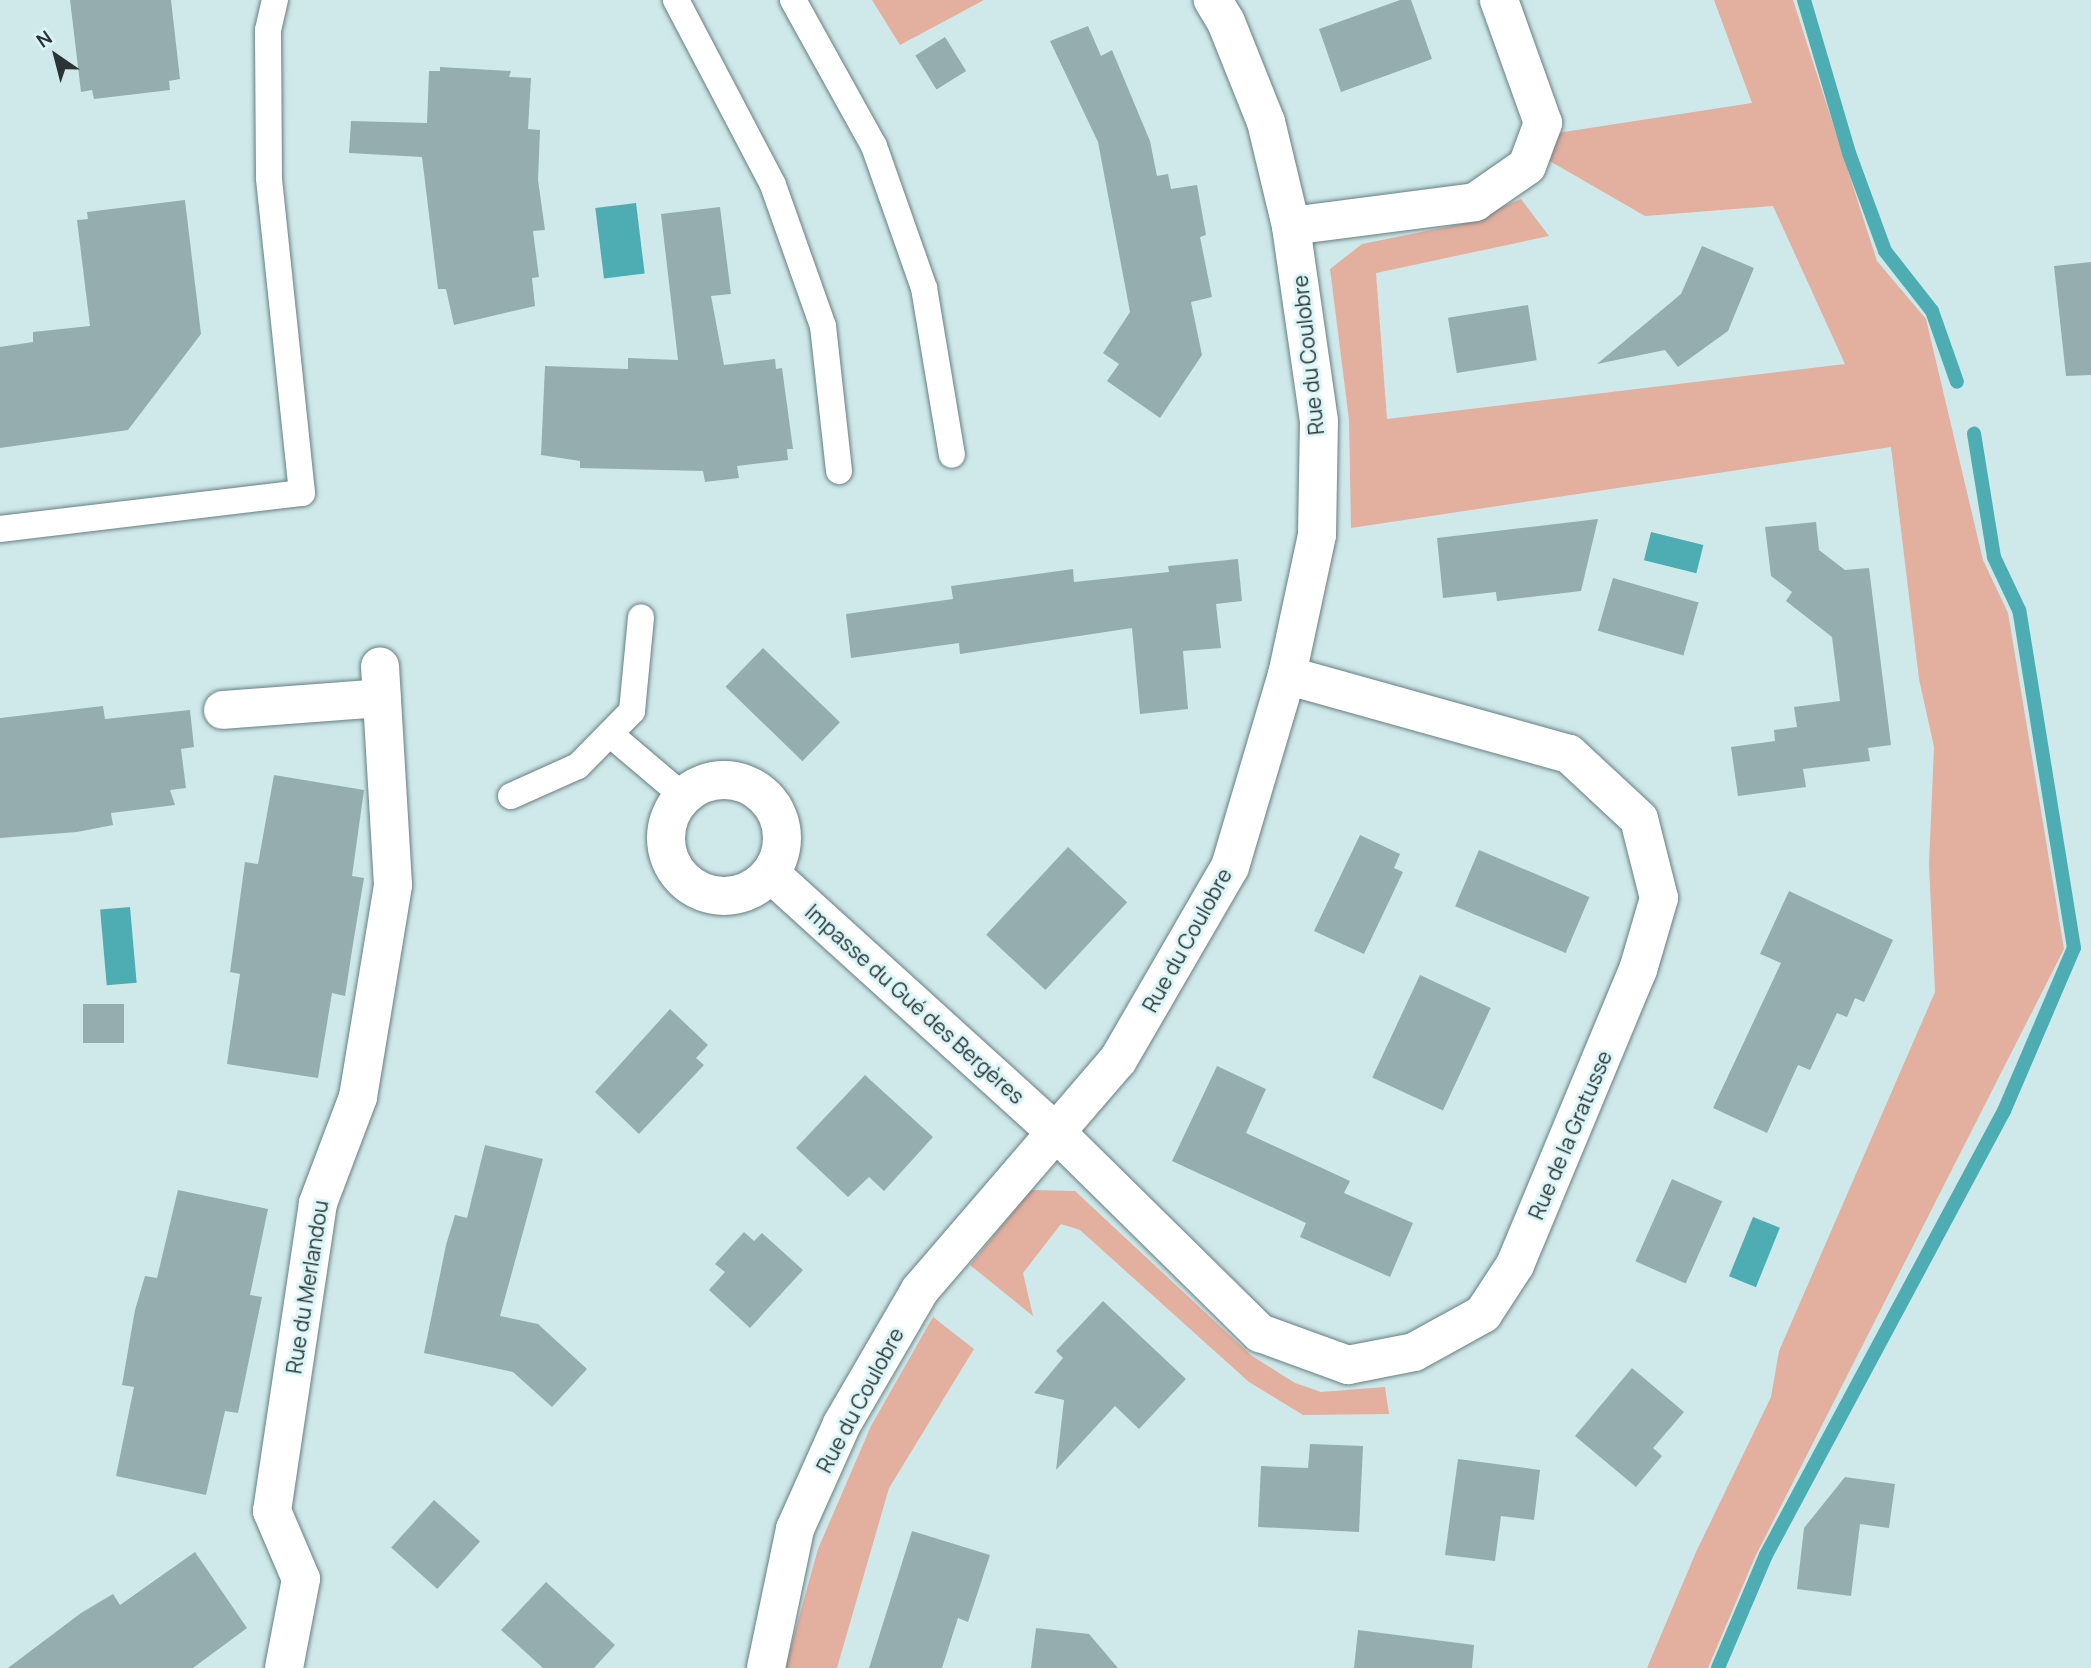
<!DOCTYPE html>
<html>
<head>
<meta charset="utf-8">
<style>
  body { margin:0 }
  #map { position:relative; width:2091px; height:1668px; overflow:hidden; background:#cfe9ea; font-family:Manrope,sans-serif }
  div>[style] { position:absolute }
  .green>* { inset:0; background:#e3af9f }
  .water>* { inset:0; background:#4eadb3; transform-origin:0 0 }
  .stream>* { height:14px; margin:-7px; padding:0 7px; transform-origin:7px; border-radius:7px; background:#4eadb3 }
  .building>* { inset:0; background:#95adaf; transform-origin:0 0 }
  .roads { filter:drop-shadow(0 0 2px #687f80) drop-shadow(0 0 2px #687f80) }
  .service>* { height:26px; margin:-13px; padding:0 13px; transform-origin:13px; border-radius:13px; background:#fff }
  .minor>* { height:38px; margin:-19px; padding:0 19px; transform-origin:19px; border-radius:19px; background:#fff }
  .minor>.ring { margin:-19px; padding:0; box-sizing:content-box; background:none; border:38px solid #fff; border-radius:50% }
  span { translate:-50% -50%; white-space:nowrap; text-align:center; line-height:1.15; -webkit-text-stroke:6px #dcf6f8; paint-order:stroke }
  .street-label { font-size:21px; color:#2a3435 }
  .north { position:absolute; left:21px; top:21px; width:70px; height:70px; -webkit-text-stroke:5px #dcf6f8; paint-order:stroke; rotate:325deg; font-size:19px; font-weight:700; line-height:28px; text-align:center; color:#2a3435 }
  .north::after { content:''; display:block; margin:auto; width:24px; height:32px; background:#2a3435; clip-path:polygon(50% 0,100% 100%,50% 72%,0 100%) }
</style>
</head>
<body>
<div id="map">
  <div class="green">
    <i style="clip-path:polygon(872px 0,984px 0,900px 45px)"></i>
    <i style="clip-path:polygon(1714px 0,1793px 0,1877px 261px,1926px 319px,1983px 560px,2008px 613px,2064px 949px,1755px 1557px,1708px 1668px,1647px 1668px,1696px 1552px,1771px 1397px,1779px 1351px,1935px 992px,1929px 864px,1934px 747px,1919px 679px,1891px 447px,1351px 528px,1349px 420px,1330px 269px,1362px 244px,1461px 224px,1521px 199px,1549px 236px,1376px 273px,1387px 419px,1845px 364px,1773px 206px,1645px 216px,1548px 160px,1557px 133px,1752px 103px)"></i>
    <i style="clip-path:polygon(1031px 1190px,1075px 1191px,1252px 1356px,1295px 1383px,1321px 1392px,1385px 1387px,1389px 1414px,1303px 1415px,1249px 1382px,1080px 1230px,1061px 1224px,1023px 1273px,1033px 1316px,970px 1265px)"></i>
    <i style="clip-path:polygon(933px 1317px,974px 1349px,889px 1488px,837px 1668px,785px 1668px,818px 1549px,871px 1426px)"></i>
  </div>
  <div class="water">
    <i style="left:636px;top:203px;width:71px;height:41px;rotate:83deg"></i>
    <i style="left:1651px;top:532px;width:54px;height:29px;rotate:14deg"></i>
    <i style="left:130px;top:907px;width:76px;height:30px;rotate:85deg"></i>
    <i style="left:1753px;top:1217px;width:29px;height:64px;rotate:22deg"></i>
  </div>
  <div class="stream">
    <i style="left:1804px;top:0;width:159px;rotate:73.6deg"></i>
    <i style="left:1849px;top:153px;width:104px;rotate:69.8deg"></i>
    <i style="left:1885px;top:251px;width:76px;rotate:51.9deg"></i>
    <i style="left:1932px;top:311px;width:75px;rotate:70.6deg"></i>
    <i style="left:1718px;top:1668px;width:123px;rotate:-67deg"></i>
    <i style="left:1766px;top:1555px;width:504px;rotate:-61.81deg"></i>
    <i style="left:2004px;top:1111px;width:177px;rotate:-66.8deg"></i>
    <i style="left:2074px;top:948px;width:342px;rotate:-99.2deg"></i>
    <i style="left:2019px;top:610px;width:59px;rotate:-115.3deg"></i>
    <i style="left:1994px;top:557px;width:125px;rotate:-99.2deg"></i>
  </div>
  <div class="building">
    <i style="clip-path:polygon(70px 0,171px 0,180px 79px,169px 81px,170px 90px,94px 99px,92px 90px,81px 92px)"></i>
    <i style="clip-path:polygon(1400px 0,1411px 0,1432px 59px,1341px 92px,1319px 29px)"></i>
    <i style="clip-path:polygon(1088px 26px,1101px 56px,1112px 50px,1150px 141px,1157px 176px,1168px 174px,1171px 189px,1197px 185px,1206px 235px,1200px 237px,1212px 297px,1191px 302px,1202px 355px,1160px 418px,1107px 381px,1119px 364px,1103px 353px,1130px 312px,1098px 142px,1050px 41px)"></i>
    <i style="left:945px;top:37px;width:40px;height:35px;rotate:58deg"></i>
    <i style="clip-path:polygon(440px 67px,511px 71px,509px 77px,531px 78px,528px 129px,540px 130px,538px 180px,545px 230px,533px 231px,539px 277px,532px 278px,535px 306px,454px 325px,446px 289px,438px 289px,422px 157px,349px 153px,351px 121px,427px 123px,429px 71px,440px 71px)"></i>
    <i style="clip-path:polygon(185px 200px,201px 334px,128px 430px,0 448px,0 347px,33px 342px,33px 332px,90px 326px,77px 220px,88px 219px,87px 212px)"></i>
    <i style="clip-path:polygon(720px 207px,731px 294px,711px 296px,724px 365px,775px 359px,776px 369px,782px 368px,793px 449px,787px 449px,788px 460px,737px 466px,739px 478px,705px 482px,703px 471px,580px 468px,580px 461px,541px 455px,545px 366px,628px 369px,628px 358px,678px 360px,661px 214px)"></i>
    <i style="clip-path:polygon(1702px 246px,1754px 268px,1728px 331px,1678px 367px,1665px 350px,1597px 364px,1681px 294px)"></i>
    <i style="clip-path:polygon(2091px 262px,2091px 375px,2066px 376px,2054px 266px)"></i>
    <i style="left:1528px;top:305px;width:56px;height:81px;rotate:81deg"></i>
    <i style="clip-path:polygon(1598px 519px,1581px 591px,1497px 601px,1496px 592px,1443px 598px,1437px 538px)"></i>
    <i style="clip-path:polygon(1816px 522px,1819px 550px,1845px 570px,1869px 568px,1891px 745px,1868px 748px,1870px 761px,1803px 769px,1806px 787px,1738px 796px,1731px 747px,1775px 741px,1774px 730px,1797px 727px,1794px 707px,1840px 701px,1832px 637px,1786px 601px,1792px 592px,1771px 576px,1765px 527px)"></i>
    <i style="clip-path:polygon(1238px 559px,1242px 601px,1216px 604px,1221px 648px,1183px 651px,1188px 709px,1140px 714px,1132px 628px,960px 654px,959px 643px,851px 658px,846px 614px,953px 599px,951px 586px,1073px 569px,1074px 582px,1169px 572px,1168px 566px)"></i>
    <i style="left:1613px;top:578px;width:89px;height:55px;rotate:16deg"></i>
    <i style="left:763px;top:648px;width:107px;height:54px;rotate:44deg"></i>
    <i style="clip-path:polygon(103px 706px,105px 719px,190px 710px,194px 747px,181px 749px,186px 788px,170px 790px,175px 805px,111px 813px,113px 825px,77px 832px,0 838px,0 718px)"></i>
    <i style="clip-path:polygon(274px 775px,364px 790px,352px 876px,364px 878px,353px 944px,345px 996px,332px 993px,318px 1078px,227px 1064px,240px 974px,230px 972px,245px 862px,258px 864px)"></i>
    <i style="clip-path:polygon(1360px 835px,1400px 854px,1394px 868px,1403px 872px,1364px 954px,1314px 931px)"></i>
    <i style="left:1068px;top:847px;width:81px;height:120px;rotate:43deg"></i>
    <i style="left:1479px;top:850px;width:120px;height:61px;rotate:23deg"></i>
    <i style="clip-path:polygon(1789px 891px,1893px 940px,1864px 1002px,1855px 998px,1847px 1017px,1837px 1013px,1810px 1070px,1798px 1065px,1767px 1133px,1713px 1108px,1781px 963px,1760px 954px)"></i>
    <i style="left:1420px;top:975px;width:78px;height:113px;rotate:25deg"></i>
    <i style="left:124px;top:1004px;width:39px;height:41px;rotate:90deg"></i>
    <i style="clip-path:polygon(670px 1009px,708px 1045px,696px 1058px,704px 1065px,639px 1134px,595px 1092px)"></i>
    <i style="clip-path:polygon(1217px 1066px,1266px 1089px,1246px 1133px,1350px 1181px,1344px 1193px,1413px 1223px,1390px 1277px,1300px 1237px,1306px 1223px,1172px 1161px)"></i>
    <i style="clip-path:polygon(865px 1075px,933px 1137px,884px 1191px,869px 1177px,848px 1197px,796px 1148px)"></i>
    <i style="clip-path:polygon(485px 1145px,543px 1159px,500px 1316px,538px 1324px,587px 1369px,552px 1407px,513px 1372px,424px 1353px,446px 1245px,455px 1215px,467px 1218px)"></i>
    <i style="left:1672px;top:1179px;width:55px;height:90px;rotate:24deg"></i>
    <i style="clip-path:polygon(178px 1190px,268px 1209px,250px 1295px,262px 1297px,238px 1413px,225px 1411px,206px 1495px,116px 1476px,134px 1387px,122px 1385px,135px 1310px,145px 1276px,157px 1278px)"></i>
    <i style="clip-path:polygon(744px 1232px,754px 1241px,762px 1233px,803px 1270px,750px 1328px,709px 1290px,725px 1272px,715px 1264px)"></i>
    <i style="clip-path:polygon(1103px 1301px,1186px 1379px,1139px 1429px,1115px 1406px,1056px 1470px,1064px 1400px,1034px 1393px,1063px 1358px,1056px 1351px)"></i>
    <i style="clip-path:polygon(1632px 1368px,1684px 1412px,1653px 1448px,1662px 1456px,1636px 1487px,1575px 1436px)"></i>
    <i style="clip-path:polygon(1310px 1444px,1363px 1446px,1359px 1532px,1258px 1527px,1261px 1466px,1308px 1468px)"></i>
    <i style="clip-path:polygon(1458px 1459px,1540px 1470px,1534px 1520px,1501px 1516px,1495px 1561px,1445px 1555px)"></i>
    <i style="clip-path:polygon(1845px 1477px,1895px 1484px,1889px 1528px,1860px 1524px,1851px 1596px,1797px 1589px,1804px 1528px)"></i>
    <i style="left:434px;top:1500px;width:62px;height:64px;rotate:42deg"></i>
    <i style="clip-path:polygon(912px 1531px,990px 1555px,968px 1622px,958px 1618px,942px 1668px,869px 1668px)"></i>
    <i style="clip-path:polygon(195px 1552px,247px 1628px,193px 1668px,8px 1668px,81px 1613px,113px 1594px,120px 1605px)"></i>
    <i style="clip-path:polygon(546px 1582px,615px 1645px,594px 1668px,543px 1668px,501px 1630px)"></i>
    <i style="clip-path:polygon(1036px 1628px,1089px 1634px,1118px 1668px,1031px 1668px)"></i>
    <i style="clip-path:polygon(1358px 1630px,1474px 1645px,1472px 1668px,1354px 1668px)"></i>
  </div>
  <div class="roads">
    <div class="service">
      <i style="left:676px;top:0;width:209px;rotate:62.3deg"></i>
      <i style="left:773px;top:185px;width:150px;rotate:70.5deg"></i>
      <i style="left:823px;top:326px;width:146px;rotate:83.7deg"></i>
      <i style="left:793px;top:0;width:167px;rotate:61deg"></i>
      <i style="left:874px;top:146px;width:151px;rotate:70.6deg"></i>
      <i style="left:924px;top:288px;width:169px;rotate:80.5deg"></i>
      <i style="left:0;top:529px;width:304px;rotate:-6.8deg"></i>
      <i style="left:302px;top:493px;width:317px;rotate:-96deg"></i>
      <i style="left:269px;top:178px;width:148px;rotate:-90.4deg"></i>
      <i style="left:268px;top:30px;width:31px;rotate:-77deg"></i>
      <i style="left:610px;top:734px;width:96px;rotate:40.3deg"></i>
      <i style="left:511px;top:796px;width:73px;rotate:-24.1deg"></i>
      <i style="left:578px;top:766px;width:77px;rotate:-45.5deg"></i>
      <i style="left:632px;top:711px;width:94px;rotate:-84.5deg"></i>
    </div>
    <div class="minor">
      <i style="left:1291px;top:226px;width:186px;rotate:-7.4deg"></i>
      <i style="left:1475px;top:202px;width:63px;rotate:-34.7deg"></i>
      <i style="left:1527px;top:166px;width:46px;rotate:-69.6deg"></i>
      <i style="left:1543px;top:123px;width:131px;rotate:-109.7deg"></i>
      <i style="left:223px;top:710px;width:159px;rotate:-4.3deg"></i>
      <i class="ring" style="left:666px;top:780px;width:78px;height:78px"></i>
      <i style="left:771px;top:874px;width:387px;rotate:42.2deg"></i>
      <i style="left:1058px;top:1134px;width:284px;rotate:44.6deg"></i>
      <i style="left:1260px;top:1333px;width:94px;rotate:20deg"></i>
      <i style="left:1348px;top:1365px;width:67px;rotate:-11.1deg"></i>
      <i style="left:1414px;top:1352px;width:79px;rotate:-28.8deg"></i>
      <i style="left:1483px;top:1314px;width:59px;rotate:-56.9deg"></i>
      <i style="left:1515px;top:1265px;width:320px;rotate:-67.4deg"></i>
      <i style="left:1638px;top:970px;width:75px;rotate:-73.7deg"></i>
      <i style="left:1659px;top:898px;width:81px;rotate:-104.2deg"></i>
      <i style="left:1639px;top:819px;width:96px;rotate:-137.1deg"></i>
      <i style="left:1569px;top:754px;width:293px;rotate:-164.4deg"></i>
      <i style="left:284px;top:1668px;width:91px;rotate:-79.2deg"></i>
      <i style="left:301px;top:1579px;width:74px;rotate:-113.1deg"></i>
      <i style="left:272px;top:1511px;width:311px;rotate:-81.5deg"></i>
      <i style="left:318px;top:1203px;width:113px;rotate:-69.3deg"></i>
      <i style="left:358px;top:1097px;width:215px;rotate:-80.6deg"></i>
      <i style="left:393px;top:885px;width:219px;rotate:-93.4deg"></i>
      <i style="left:766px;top:1668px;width:142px;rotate:-78.2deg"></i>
      <i style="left:795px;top:1529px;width:115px;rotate:-65.9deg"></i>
      <i style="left:842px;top:1424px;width:155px;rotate:-59.8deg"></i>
      <i style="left:920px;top:1290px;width:303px;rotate:-49.3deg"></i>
      <i style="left:1118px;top:1060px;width:223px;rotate:-59.9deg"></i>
      <i style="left:1230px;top:867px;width:200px;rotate:-73.5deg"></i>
      <i style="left:1287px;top:675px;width:143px;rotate:-77.9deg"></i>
      <i style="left:1317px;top:535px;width:114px;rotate:-89deg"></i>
      <i style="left:1319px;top:421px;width:197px;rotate:-98.2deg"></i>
      <i style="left:1291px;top:226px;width:107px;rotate:-103.5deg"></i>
      <i style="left:1266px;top:122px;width:108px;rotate:-111.8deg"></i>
      <i style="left:1226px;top:22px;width:26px;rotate:-121deg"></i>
    </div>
  </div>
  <div class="street-label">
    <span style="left:1308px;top:355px;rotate:-96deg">Rue du Coulobre</span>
    <span style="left:1187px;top:940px;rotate:-61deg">Rue du Coulobre</span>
    <span style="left:915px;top:1004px;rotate:42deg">Impasse du Gué des Bergères</span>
    <span style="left:1570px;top:1135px;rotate:-67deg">Rue de la Gratusse</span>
    <span style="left:307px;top:1287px;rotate:-81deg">Rue du Merlandou</span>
    <span style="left:860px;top:1400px;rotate:-62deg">Rue du Coulobre</span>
  </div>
  <div class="north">N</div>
</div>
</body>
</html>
